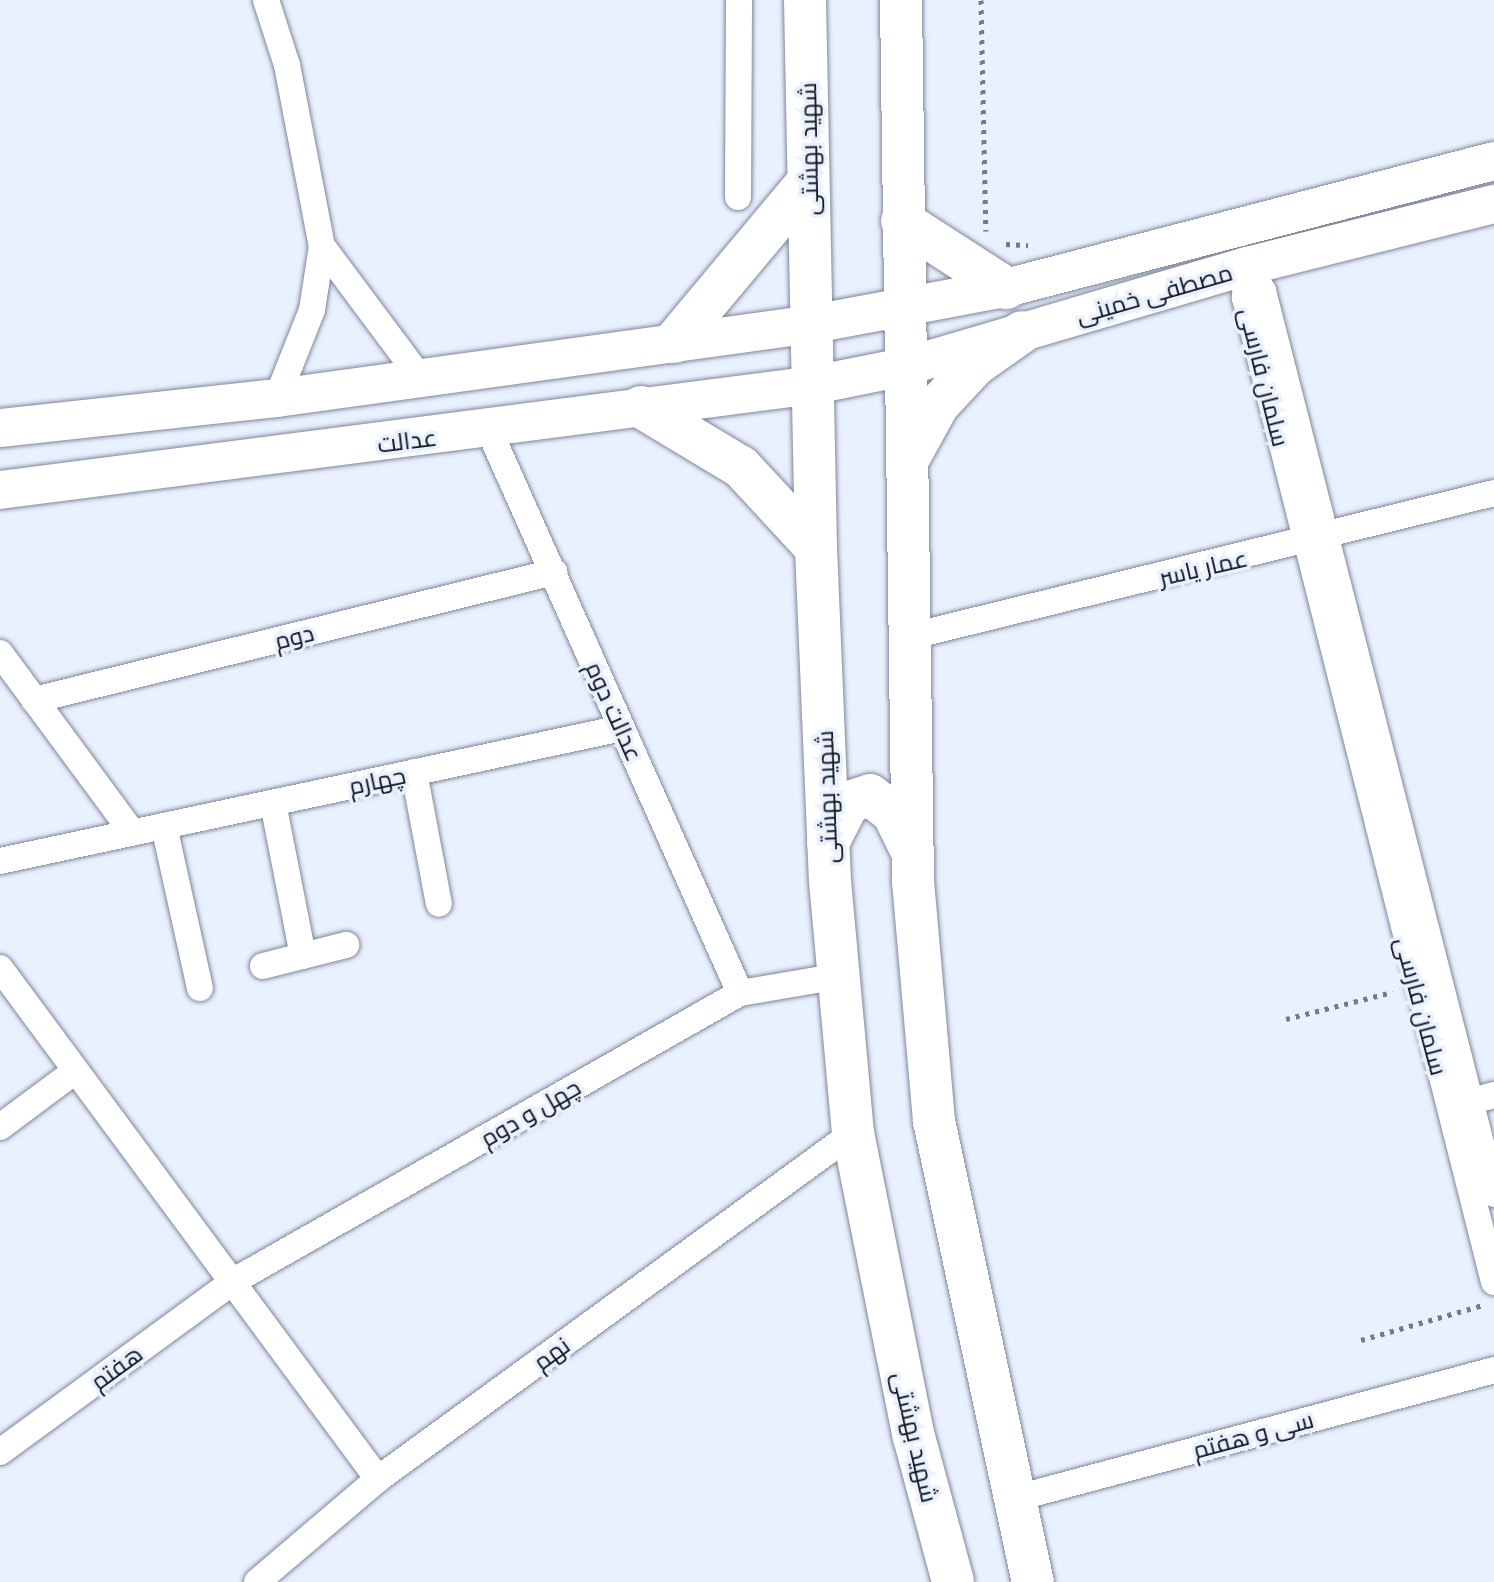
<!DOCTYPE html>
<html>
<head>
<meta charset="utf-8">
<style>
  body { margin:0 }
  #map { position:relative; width:1494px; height:1582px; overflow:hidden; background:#e9f0fe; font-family:"Noto Sans",Cairo,sans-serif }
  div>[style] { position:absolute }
  .path>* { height:5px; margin-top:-2.5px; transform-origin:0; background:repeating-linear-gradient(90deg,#757a85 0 4px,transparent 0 10px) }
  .roads { filter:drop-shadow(0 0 2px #7e879c) drop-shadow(0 0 2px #7e879c) }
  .street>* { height:26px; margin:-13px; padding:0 13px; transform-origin:13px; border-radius:13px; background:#fff }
  .secondary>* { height:38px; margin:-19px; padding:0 19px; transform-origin:19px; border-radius:19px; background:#fff }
  .primary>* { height:42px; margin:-21px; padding:0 21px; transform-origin:21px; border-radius:21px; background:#fff }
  span { translate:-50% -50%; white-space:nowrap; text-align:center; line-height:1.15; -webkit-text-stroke:7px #e9f0fe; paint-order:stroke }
  .street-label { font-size:24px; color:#0e1219 }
</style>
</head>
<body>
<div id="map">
  <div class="path">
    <i style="left:981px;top:0;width:231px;rotate:88.8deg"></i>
    <i style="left:1006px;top:244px;width:22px;rotate:3deg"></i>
    <i style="left:1286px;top:1019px;width:110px;rotate:-14.2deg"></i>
    <i style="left:1361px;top:1340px;width:127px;rotate:-16deg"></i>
  </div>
  <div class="roads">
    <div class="street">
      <i style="left:266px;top:0;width:68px;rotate:72.1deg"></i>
      <i style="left:287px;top:65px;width:184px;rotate:79.1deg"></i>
      <i style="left:322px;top:246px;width:65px;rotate:98.9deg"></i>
      <i style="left:312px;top:310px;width:95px;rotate:111.7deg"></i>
      <i style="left:738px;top:197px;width:197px;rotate:-89.7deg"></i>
      <i style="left:322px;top:246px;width:162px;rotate:53.3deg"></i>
      <i style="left:1247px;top:266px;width:32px;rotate:94deg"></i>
      <i style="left:1245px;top:298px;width:1015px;rotate:75.8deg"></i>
      <i style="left:1247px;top:266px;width:30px;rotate:57deg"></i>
      <i style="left:1263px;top:291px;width:932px;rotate:75.65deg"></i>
      <i style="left:489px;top:430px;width:616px;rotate:65.97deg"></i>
      <i style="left:912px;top:636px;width:599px;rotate:-13.8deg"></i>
      <i style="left:0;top:653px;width:222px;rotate:53.6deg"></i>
      <i style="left:34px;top:700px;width:536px;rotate:-13.83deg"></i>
      <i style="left:414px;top:772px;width:134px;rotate:79.3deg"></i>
      <i style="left:273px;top:803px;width:156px;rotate:78.9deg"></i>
      <i style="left:164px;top:826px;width:166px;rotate:77.5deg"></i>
      <i style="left:0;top:861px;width:636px;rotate:-12.07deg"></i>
      <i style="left:263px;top:966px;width:86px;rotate:-14.2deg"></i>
      <i style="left:0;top:968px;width:636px;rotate:53.51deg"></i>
      <i style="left:1453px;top:1106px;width:42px;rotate:-15deg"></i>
      <i style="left:0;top:1127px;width:94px;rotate:-36.7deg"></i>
      <i style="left:0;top:1452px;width:288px;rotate:-36.2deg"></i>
      <i style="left:232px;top:1282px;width:584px;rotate:-29.64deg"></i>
      <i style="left:740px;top:993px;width:100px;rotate:-9.7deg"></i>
      <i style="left:1013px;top:1499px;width:498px;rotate:-15deg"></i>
      <i style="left:257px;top:1582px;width:159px;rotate:-40.4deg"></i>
      <i style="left:378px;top:1479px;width:588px;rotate:-36.07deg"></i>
    </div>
    <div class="secondary">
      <i style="left:0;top:428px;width:279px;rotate:-6.2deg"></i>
      <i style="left:277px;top:398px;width:541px;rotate:-7.86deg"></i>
      <i style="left:813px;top:324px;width:196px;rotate:-10.6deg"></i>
      <i style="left:1006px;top:288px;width:504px;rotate:-14.59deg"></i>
      <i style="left:0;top:490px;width:821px;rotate:-7.35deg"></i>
      <i style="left:814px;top:385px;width:92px;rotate:-11.3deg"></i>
      <i style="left:904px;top:367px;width:358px;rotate:-16.4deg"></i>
      <i style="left:1247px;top:266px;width:255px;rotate:-14.1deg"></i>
    </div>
    <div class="primary">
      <i style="left:805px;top:0;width:548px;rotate:88.85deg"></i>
      <i style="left:816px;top:548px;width:333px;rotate:87.6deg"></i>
      <i style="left:830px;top:881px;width:253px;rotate:84.8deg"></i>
      <i style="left:853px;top:1133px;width:310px;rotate:78.7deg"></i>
      <i style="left:914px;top:1437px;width:150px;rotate:74.9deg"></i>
      <i style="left:901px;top:0;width:881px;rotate:89.22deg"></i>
      <i style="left:913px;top:881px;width:241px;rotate:85deg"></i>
      <i style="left:934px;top:1121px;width:472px;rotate:77.9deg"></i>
      <i style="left:902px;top:221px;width:124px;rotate:32.8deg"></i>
      <i style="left:674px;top:342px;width:207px;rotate:-50.1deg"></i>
      <i style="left:641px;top:407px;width:117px;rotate:31deg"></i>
      <i style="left:741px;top:467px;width:110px;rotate:47.2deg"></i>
      <i style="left:910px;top:456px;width:58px;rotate:-61.2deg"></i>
      <i style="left:938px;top:405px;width:54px;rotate:-47.2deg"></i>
      <i style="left:975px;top:365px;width:57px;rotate:-35.1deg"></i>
      <i style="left:828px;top:843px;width:46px;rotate:-62.9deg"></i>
      <i style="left:849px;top:802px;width:22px;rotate:-18deg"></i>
      <i style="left:870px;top:795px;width:29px;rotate:38deg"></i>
      <i style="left:893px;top:813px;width:43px;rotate:64deg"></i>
    </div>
  </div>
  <div class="street-label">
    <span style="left:808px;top:149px;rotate:-91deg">شهید بهشتی</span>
    <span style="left:1154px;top:293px;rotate:-16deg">مصطفی خمینی</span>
    <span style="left:1265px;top:377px;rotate:76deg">سلمان فارسی</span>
    <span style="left:407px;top:440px;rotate:-7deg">عدالت</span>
    <span style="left:1203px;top:567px;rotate:-13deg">عمار یاسر</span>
    <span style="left:294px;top:636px;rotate:-14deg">دوم</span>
    <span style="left:615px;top:711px;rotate:66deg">عدالت دوم</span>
    <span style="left:377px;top:780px;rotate:-12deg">چهارم</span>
    <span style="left:826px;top:797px;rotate:-92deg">شهید بهشتی</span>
    <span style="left:1422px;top:1006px;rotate:75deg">سلمان فارسی</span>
    <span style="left:530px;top:1112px;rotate:-30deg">چهل و دوم</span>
    <span style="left:551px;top:1353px;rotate:-36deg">نهم</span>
    <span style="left:116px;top:1367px;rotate:-36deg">هفتم</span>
    <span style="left:1253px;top:1434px;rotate:-15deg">سی و هفتم</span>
    <span style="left:916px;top:1437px;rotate:77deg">شهید بهشتی</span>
  </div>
</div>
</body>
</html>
